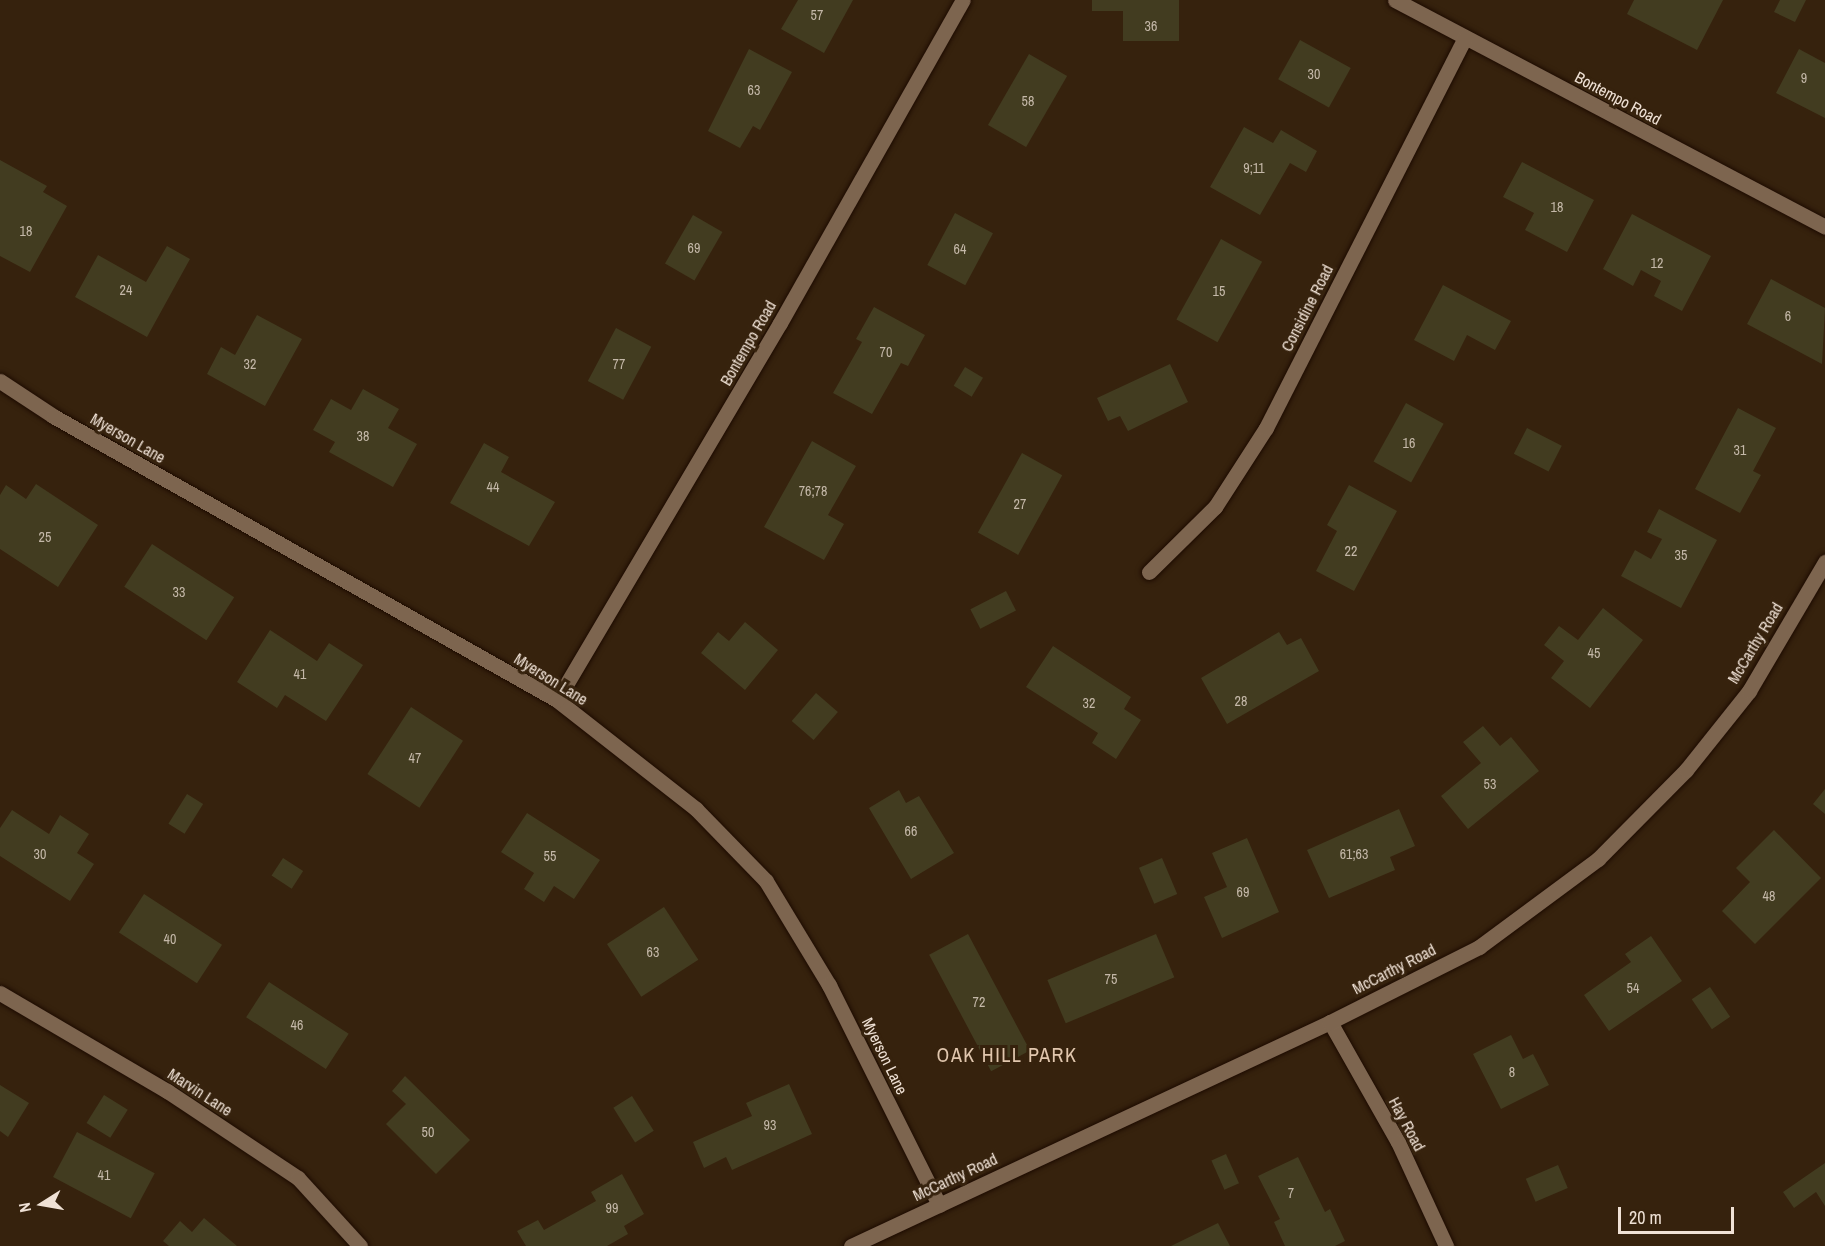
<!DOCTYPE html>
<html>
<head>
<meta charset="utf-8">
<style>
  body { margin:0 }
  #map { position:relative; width:1825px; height:1246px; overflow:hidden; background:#36220d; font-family:"Archivo Narrow",sans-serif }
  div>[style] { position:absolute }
  .building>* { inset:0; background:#423c20; transform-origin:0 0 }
  .roads { filter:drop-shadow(0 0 2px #1d0b00) drop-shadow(0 0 2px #1d0b00) }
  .street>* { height:15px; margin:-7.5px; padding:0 7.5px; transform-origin:7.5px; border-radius:7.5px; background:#7d654f }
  span { translate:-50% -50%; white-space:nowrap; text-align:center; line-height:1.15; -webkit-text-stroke:6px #36220d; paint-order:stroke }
  .number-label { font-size:14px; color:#c4b8a8 }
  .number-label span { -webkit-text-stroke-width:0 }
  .street-label { font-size:16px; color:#efe1d5 }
  .quarter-label { font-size:20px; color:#e0c6ad; letter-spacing:1.5px }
  .north { position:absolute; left:12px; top:1174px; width:60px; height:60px; -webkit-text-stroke:4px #36220d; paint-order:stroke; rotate:259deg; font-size:16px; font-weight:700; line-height:24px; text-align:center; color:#efe1d5 }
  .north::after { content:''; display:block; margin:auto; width:21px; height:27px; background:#efe1d5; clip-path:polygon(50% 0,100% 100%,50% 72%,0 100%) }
  .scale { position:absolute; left:1618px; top:1207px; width:116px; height:27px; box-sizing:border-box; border:3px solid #efe1d5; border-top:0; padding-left:8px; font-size:18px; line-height:21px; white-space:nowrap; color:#efe1d5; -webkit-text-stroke:4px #36220d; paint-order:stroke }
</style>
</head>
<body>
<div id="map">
  <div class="building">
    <i style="clip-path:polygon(798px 0,853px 0,824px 53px,781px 29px)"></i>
    <i style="clip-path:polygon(1092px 0,1179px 0,1179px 41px,1123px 41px,1123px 11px,1092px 11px)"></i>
    <i style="clip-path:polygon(1634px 0,1723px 0,1697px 50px,1627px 14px)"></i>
    <i style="clip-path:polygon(1780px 0,1806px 0,1795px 22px,1774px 12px)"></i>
    <i style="left:1300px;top:40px;width:58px;height:45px;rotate:29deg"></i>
    <i style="clip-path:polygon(749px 49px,792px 72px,760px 130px,753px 126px,740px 148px,708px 131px)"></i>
    <i style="clip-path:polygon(1799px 49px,1825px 63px,1825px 118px,1776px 93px)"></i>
    <i style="left:1029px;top:54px;width:44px;height:82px;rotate:30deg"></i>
    <i style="clip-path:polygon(1244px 127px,1273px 143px,1281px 130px,1317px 151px,1306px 172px,1290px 163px,1260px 215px,1210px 187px)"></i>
    <i style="clip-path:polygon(0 160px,47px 186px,43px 192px,67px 206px,30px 272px,0 256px)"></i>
    <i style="clip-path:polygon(1522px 162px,1594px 200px,1567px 252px,1525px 230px,1534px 213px,1503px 197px)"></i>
    <i style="left:955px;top:213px;width:43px;height:59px;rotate:28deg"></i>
    <i style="clip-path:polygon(1632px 214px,1711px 256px,1682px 311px,1654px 296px,1661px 281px,1641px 270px,1633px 286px,1603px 269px)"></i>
    <i style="left:693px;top:215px;width:34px;height:56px;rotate:30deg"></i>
    <i style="left:1221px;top:239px;width:47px;height:92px;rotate:29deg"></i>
    <i style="clip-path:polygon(167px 246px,190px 259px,147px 337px,75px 297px,98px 255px,146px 282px)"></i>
    <i style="clip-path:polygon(1771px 279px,1825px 308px,1822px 364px,1747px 324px)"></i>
    <i style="clip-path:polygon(1443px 285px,1511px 321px,1495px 350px,1467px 335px,1454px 361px,1414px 340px)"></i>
    <i style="clip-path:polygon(874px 307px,925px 335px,908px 366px,901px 363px,872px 414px,833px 393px,862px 342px,856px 339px)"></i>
    <i style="clip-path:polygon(257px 315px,302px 339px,265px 406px,207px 374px,221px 347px,235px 355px)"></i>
    <i style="left:616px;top:328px;width:40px;height:60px;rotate:28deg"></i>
    <i style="clip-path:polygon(1170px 364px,1188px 402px,1128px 431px,1120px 416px,1108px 421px,1097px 398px)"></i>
    <i style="left:965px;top:367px;width:21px;height:22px;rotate:31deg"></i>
    <i style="clip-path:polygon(363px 389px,399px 409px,388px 428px,417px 444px,393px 487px,329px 452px,335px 442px,313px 430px,331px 399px,351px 410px)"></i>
    <i style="left:1406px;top:403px;width:43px;height:67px;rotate:29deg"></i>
    <i style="clip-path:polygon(1738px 408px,1776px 428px,1753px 471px,1761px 475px,1740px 513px,1695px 489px)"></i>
    <i style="left:1527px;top:428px;width:39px;height:29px;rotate:27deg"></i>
    <i style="clip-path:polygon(812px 441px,856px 466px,828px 515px,844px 524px,824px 560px,764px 527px)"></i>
    <i style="clip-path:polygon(484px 443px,509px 457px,501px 472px,555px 502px,529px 546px,450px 503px)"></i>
    <i style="left:1022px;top:453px;width:46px;height:91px;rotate:29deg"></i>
    <i style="clip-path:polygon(36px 484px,98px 525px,58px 587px,0 549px,0 495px,6px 485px,26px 499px)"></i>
    <i style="clip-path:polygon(1349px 485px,1397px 511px,1354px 591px,1316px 571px,1337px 531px,1327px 525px)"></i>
    <i style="clip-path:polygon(1659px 509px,1717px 540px,1681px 608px,1621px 576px,1635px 550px,1651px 559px,1662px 539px,1647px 532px)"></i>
    <i style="left:152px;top:544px;width:98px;height:51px;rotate:33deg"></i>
    <i style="left:1006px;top:591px;width:22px;height:40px;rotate:63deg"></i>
    <i style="clip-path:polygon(1603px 608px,1643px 640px,1590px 708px,1551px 678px,1564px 661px,1544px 645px,1559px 626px,1578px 640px)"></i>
    <i style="clip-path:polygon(745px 622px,778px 650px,745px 690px,701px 653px,718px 632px,729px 641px)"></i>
    <i style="clip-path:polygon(270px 630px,317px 661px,329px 643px,363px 665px,326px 721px,285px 695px,277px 708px,237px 682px)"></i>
    <i style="clip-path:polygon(1279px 632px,1287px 645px,1301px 638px,1319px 671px,1227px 724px,1201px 678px)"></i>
    <i style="clip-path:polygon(1053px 646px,1131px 697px,1124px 709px,1141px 720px,1116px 759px,1092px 743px,1098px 733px,1026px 687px)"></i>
    <i style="left:816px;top:693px;width:29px;height:37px;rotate:41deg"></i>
    <i style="left:411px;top:707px;width:62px;height:80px;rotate:33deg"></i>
    <i style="clip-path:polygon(1483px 726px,1500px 746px,1511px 737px,1539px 771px,1468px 829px,1441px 796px,1481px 763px,1463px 742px)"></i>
    <i style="clip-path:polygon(1825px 789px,1825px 814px,1813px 804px)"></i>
    <i style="clip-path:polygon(899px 790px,906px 803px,919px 796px,954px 853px,911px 879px,869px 808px)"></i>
    <i style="left:187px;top:794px;width:19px;height:35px;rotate:32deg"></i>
    <i style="clip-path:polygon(1399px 809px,1415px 846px,1390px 857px,1395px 870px,1329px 898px,1307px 850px)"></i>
    <i style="clip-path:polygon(12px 810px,49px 834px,60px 815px,89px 834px,77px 853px,94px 864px,70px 901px,0 856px,0 828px)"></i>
    <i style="clip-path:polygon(527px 813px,600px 860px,574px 899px,554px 886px,544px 902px,524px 889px,534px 873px,501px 852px)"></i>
    <i style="clip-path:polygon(1774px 830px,1821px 878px,1755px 944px,1722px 911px,1750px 882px,1736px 868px)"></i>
    <i style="clip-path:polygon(1247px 838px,1279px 912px,1222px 938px,1204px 897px,1227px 887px,1212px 853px)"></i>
    <i style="left:283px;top:858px;width:24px;height:21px;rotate:33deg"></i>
    <i style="left:1162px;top:858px;width:39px;height:25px;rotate:67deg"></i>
    <i style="left:144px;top:894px;width:93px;height:46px;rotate:33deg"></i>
    <i style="left:664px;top:907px;width:63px;height:68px;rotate:57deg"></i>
    <i style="left:968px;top:934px;width:132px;height:44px;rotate:62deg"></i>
    <i style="left:1156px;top:934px;width:47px;height:118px;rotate:67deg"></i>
    <i style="clip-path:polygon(1651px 936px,1682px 981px,1609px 1031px,1584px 995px,1631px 962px,1625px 954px)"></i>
    <i style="left:269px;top:982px;width:95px;height:42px;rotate:33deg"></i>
    <i style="left:1710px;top:987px;width:36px;height:22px;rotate:56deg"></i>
    <i style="clip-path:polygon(1511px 1035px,1523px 1059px,1533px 1054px,1549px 1085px,1501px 1109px,1473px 1054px)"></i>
    <i style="clip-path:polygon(405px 1076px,470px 1140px,436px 1174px,386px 1124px,406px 1104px,392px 1091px)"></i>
    <i style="clip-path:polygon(789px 1084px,812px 1134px,732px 1170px,726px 1157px,704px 1168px,693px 1142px,752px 1116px,746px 1103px)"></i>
    <i style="clip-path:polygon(0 1085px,29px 1103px,8px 1137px,0 1131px)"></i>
    <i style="left:104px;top:1095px;width:28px;height:33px;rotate:32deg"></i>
    <i style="left:632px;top:1096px;width:41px;height:22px;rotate:58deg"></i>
    <i style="left:77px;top:1132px;width:88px;height:51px;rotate:28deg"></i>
    <i style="left:1226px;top:1154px;width:32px;height:16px;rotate:66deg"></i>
    <i style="clip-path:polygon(1298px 1157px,1325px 1212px,1330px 1209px,1345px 1241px,1335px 1246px,1285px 1246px,1274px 1222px,1280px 1219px,1258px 1176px)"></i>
    <i style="clip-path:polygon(1825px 1163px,1825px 1206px,1816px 1192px,1794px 1208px,1783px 1192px)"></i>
    <i style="left:1558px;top:1165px;width:25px;height:35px;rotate:67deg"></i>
    <i style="clip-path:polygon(622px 1174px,644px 1214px,624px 1226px,628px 1234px,607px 1246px,526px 1246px,517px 1231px,538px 1220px,544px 1230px,596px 1201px,591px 1192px)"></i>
    <i style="clip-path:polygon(204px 1218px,237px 1246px,169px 1246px,163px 1241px,180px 1221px,192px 1232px)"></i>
    <i style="clip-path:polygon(1218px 1223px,1230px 1246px,1171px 1246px)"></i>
  </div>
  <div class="roads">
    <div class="street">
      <i style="left:1395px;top:0;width:486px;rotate:27.8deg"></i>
      <i style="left:0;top:381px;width:64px;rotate:33.4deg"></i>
      <i style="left:53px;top:416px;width:579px;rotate:29.4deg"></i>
      <i style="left:557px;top:700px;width:177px;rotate:38.1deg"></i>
      <i style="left:696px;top:809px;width:100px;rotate:45.8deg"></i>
      <i style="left:766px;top:881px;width:122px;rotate:58.8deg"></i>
      <i style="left:829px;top:985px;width:246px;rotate:63.4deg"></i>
      <i style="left:1149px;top:572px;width:93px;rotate:-44.6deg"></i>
      <i style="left:1215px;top:507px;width:94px;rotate:-57.2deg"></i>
      <i style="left:1266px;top:428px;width:438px;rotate:-63deg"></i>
      <i style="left:557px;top:700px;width:438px;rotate:-59.4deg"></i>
      <i style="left:780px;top:323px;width:371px;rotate:-60.5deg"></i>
      <i style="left:0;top:993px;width:194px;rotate:30.4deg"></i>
      <i style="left:167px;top:1091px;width:157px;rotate:33.6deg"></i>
      <i style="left:298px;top:1178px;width:92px;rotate:47.6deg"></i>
      <i style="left:1330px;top:1022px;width:138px;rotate:60.5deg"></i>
      <i style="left:1398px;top:1142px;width:115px;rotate:65.2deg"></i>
      <i style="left:851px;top:1246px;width:529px;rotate:-25.06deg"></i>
      <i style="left:1330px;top:1022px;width:167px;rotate:-26.7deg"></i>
      <i style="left:1479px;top:947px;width:148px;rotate:-36.5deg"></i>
      <i style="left:1598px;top:859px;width:125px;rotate:-45.3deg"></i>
      <i style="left:1686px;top:770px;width:101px;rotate:-51.4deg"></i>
      <i style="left:1749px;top:691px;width:150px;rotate:-59.5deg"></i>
    </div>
  </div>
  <div class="number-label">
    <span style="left:817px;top:15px">57</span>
    <span style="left:1151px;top:26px">36</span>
    <span style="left:1314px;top:74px">30</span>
    <span style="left:1804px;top:78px">9</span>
    <span style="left:754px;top:90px">63</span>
    <span style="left:1028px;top:101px">58</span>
    <span style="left:1254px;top:168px">9;11</span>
    <span style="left:1557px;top:207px">18</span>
    <span style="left:26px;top:231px">18</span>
    <span style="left:694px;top:248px">69</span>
    <span style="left:960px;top:249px">64</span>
    <span style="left:1657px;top:263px">12</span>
    <span style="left:126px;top:290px">24</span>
    <span style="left:1219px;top:291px">15</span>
    <span style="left:1788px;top:316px">6</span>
    <span style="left:886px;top:352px">70</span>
    <span style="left:250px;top:364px">32</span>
    <span style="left:619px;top:364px">77</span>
    <span style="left:363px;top:436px">38</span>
    <span style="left:1409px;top:443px">16</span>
    <span style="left:1740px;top:450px">31</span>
    <span style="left:493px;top:487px">44</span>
    <span style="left:813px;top:491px">76;78</span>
    <span style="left:1020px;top:504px">27</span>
    <span style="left:45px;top:537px">25</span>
    <span style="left:1351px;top:551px">22</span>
    <span style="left:1681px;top:555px">35</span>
    <span style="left:179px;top:592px">33</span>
    <span style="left:1594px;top:653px">45</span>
    <span style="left:300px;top:674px">41</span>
    <span style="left:1241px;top:701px">28</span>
    <span style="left:1089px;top:703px">32</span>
    <span style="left:415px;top:758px">47</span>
    <span style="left:1490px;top:784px">53</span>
    <span style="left:911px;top:831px">66</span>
    <span style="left:40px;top:854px">30</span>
    <span style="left:1354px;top:854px">61;63</span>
    <span style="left:550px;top:856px">55</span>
    <span style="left:1243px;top:892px">69</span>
    <span style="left:1769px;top:896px">48</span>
    <span style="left:170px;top:939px">40</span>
    <span style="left:653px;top:952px">63</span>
    <span style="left:1111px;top:979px">75</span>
    <span style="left:1633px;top:988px">54</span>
    <span style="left:979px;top:1002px">72</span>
    <span style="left:297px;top:1025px">46</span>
    <span style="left:1512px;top:1072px">8</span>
    <span style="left:770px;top:1125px">93</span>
    <span style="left:428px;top:1132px">50</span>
    <span style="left:104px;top:1175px">41</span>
    <span style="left:1291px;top:1193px">7</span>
    <span style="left:612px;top:1208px">99</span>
  </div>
  <div class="street-label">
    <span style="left:1618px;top:98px;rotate:28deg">Bontempo Road</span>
    <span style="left:1307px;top:308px;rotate:-63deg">Considine Road</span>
    <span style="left:748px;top:343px;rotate:-60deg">Bontempo Road</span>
    <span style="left:128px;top:438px;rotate:30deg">Myerson Lane</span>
    <span style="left:1755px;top:643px;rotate:-59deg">McCarthy Road</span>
    <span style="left:551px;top:679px;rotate:32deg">Myerson Lane</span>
    <span style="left:1394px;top:969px;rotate:-27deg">McCarthy Road</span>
    <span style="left:885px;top:1056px;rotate:64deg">Myerson Lane</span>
    <span style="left:200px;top:1092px;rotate:33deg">Marvin Lane</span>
    <span style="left:1407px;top:1124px;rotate:62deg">Hay Road</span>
    <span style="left:955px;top:1177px;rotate:-25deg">McCarthy Road</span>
  </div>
  <div class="quarter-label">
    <span style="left:1007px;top:1054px">OAK HILL PARK</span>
  </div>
  <div class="north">N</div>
  <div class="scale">20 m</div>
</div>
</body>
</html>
